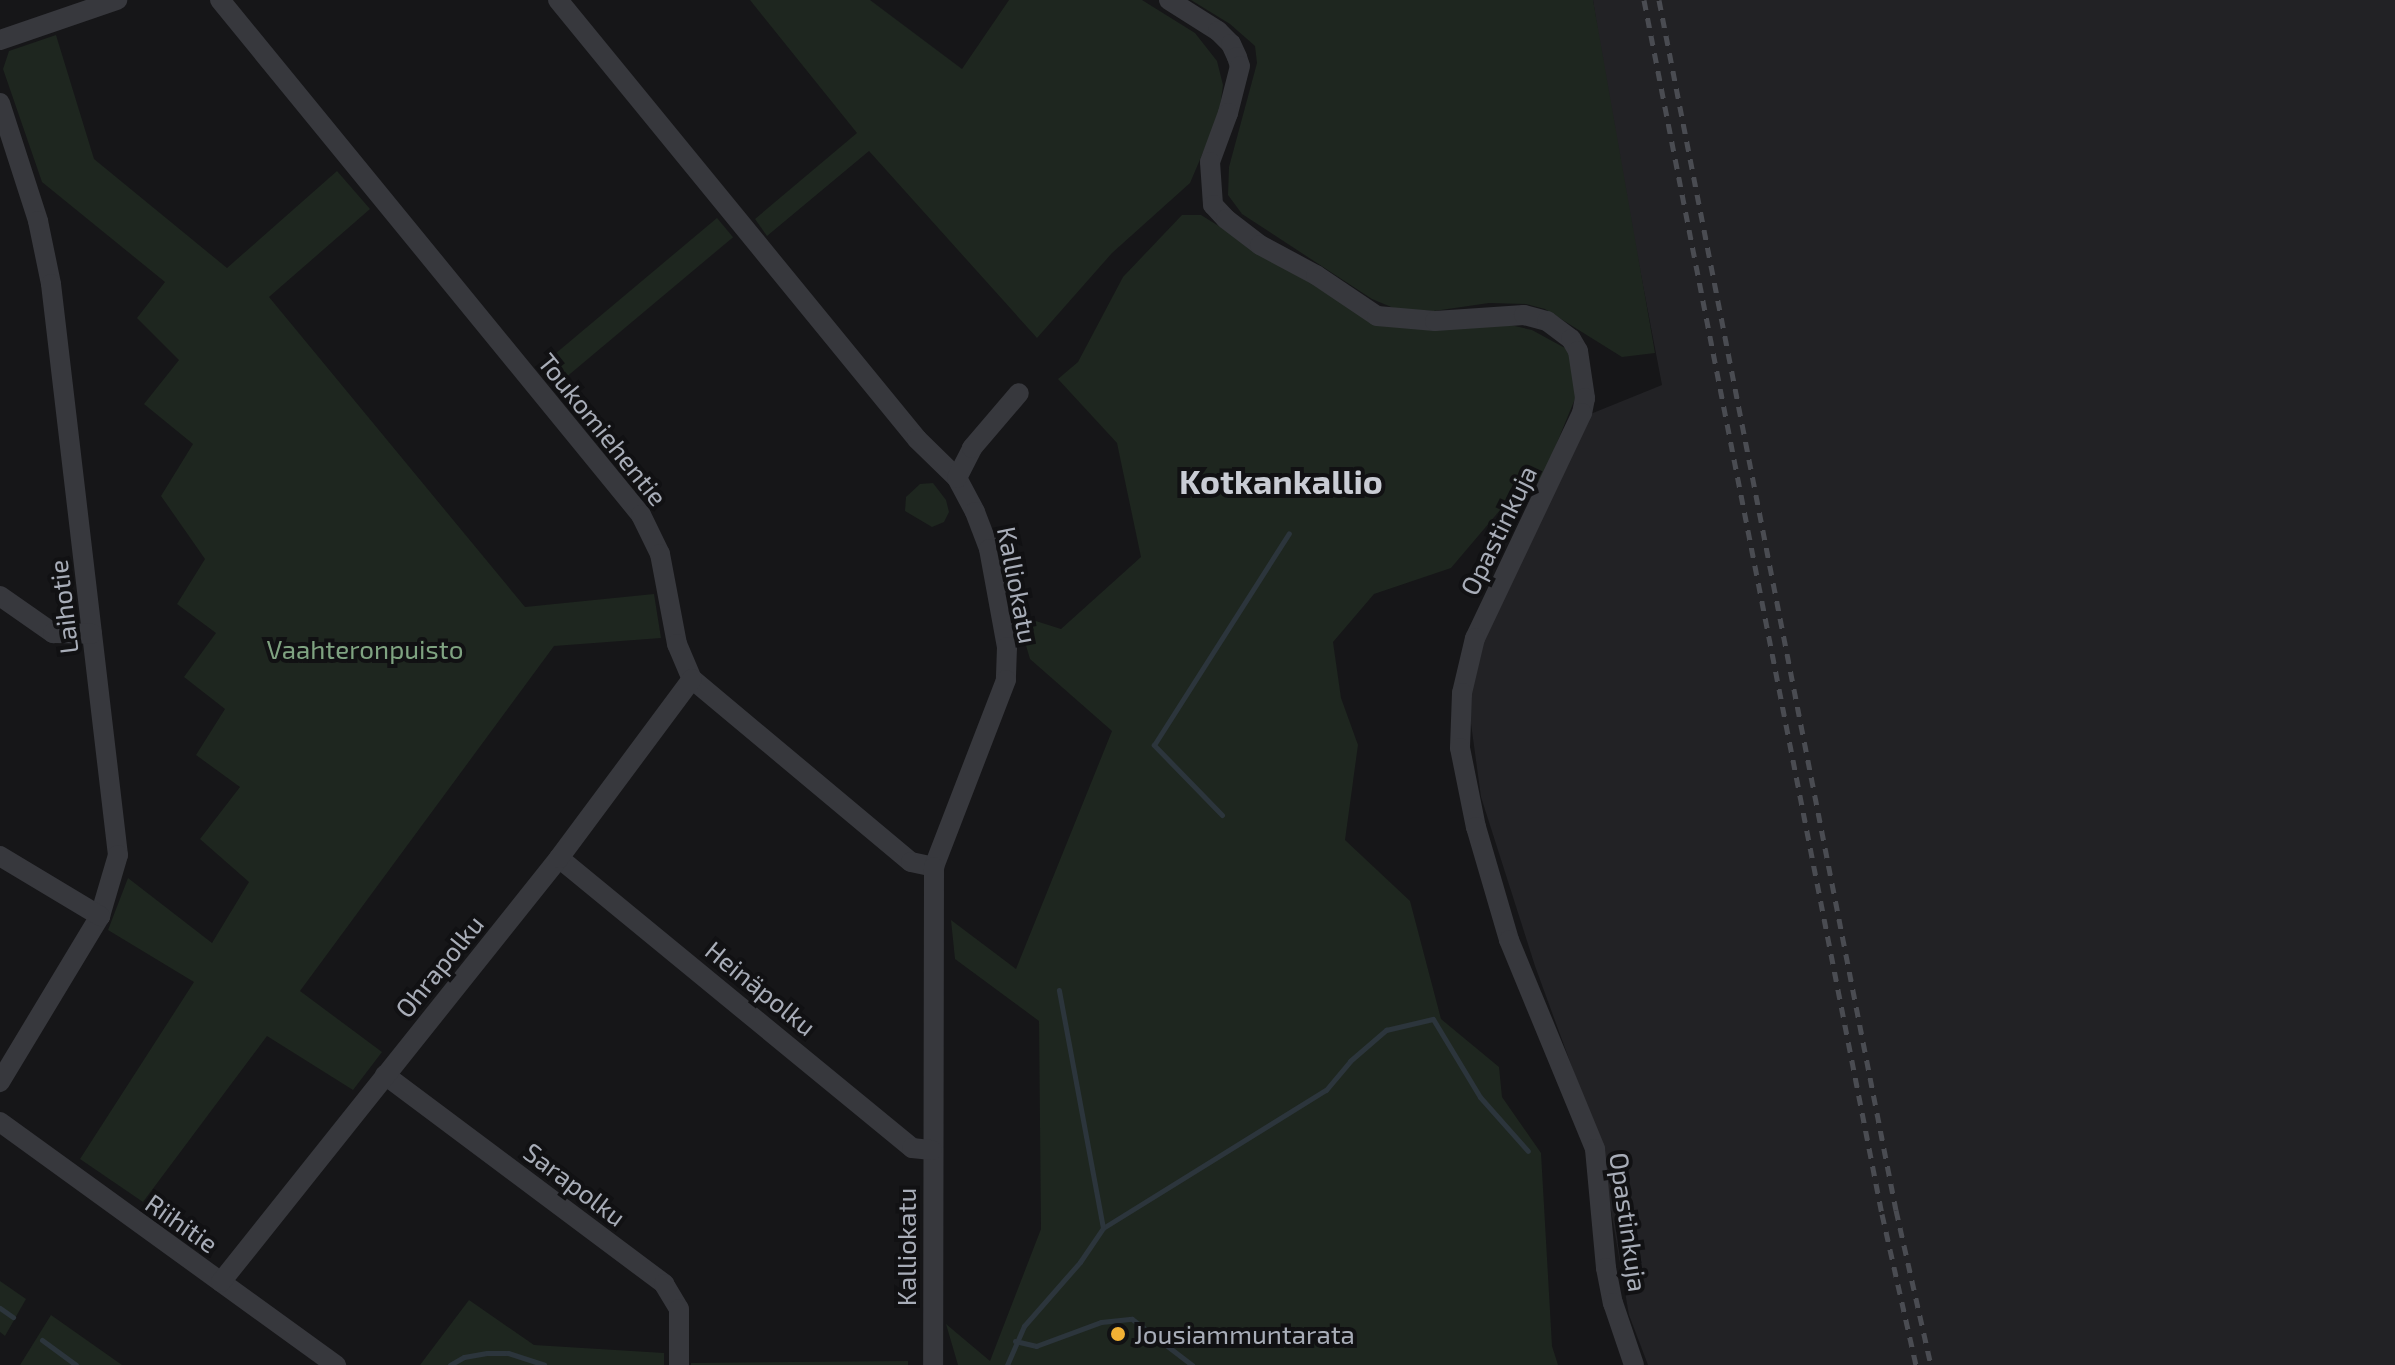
<!DOCTYPE html>
<html>
<head>
<meta charset="utf-8">
<style>
  body { margin:0 }
  #map { position:relative; width:2395px; height:1365px; overflow:hidden; background:#161618; font-family:"Exo 2",sans-serif }
  div>[style] { position:absolute }
  .built>* { inset:0; background:#222225 }
  .green>* { inset:0; background:#1e261f; transform-origin:0 0 }
  .stream>* { height:5px; margin:-2.5px; padding:0 2.5px; transform-origin:2.5px; border-radius:2.5px; background:#2c353c }
  .street>* { height:20px; margin:-10px; padding:0 10px; transform-origin:10px; border-radius:10px; background:#37383d }
  .rail>* { height:5px; margin-top:-2.5px; transform-origin:0; background:repeating-linear-gradient(90deg,#4a4c52 0 10px,transparent 0 18px) }
  .dots>* { width:22px; height:22px; translate:-50% -50%; box-sizing:border-box; border:4px solid #111113; border-radius:50% }
  span { translate:-50% -50%; white-space:nowrap; text-align:center; line-height:1.15; -webkit-text-stroke:8px #111113; paint-order:stroke }
  .street-label { font-size:26px; color:#a8adb8 }
  .park-label { font-size:26px; color:#7fa381 }
  .poi-label { font-size:26px; color:#a8adb8 }
  .left { translate:0 -50%; text-align:left }
  .district-label { font-size:34px; color:#c9ccd4; font-weight:700 }
</style>
</head>
<body>
<div id="map">
  <div class="built">
    <i style="clip-path:polygon(1593px 0,2395px 0,2395px 1365px,1648px 1365px,1629px 1315px,1599px 1141px,1535px 966px,1481px 797px,1469px 709px,1477px 653px,1588px 415px,1662px 385px,1612px 123px)"></i>
  </div>
  <div class="green">
    <i style="clip-path:polygon(750px 0,870px 0,962px 69px,1009px 0,1142px 0,1195px 33px,1217px 61px,1223px 85px,1219px 115px,1190px 183px,1112px 253px,1037px 338px,869px 151px,767px 236px,755px 219px,857px 133px)"></i>
    <i style="clip-path:polygon(1191px 0,1593px 0,1655px 353px,1622px 357px,1545px 309px,1526px 304px,1489px 303px,1434px 311px,1396px 309px,1372px 299px,1242px 214px,1228px 195px,1229px 167px,1257px 63px,1255px 46px,1230px 24px)"></i>
    <i style="clip-path:polygon(56px 35px,94px 159px,227px 268px,337px 171px,370px 209px,269px 297px,525px 607px,654px 594px,661px 638px,554px 646px,300px 991px,382px 1052px,353px 1090px,267px 1036px,143px 1202px,80px 1159px,194px 982px,108px 930px,128px 878px,212px 943px,249px 882px,200px 839px,240px 787px,196px 755px,225px 709px,184px 677px,216px 633px,177px 604px,205px 559px,161px 496px,193px 444px,144px 404px,179px 360px,137px 318px,165px 282px,42px 182px,3px 69px,9px 51px)"></i>
    <i style="clip-path:polygon(1182px 215px,1201px 215px,1373px 322px,1506px 324px,1532px 330px,1574px 353px,1577px 394px,1542px 479px,1512px 496px,1451px 568px,1374px 594px,1333px 642px,1341px 698px,1358px 745px,1345px 840px,1410px 901px,1441px 1019px,1499px 1067px,1502px 1097px,1541px 1153px,1552px 1346px,1558px 1365px,958px 1365px,946px 1324px,990px 1361px,1041px 1229px,1039px 1021px,955px 959px,951px 920px,1016px 969px,1112px 731px,1030px 659px,1017px 615px,1061px 629px,1141px 557px,1117px 443px,1058px 379px,1078px 362px,1123px 277px)"></i>
    <i style="left:717px;top:218px;width:25px;height:234px;rotate:50deg"></i>
    <i style="clip-path:polygon(933px 483px,946px 500px,949px 512px,944px 522px,932px 527px,905px 511px,906px 497px,920px 484px)"></i>
    <i style="clip-path:polygon(0 1281px,26px 1299px,5px 1336px,0 1332px)"></i>
    <i style="clip-path:polygon(469px 1300px,534px 1345px,664px 1353px,664px 1365px,420px 1365px)"></i>
    <i style="clip-path:polygon(51px 1315px,122px 1365px,20px 1365px)"></i>
    <i style="clip-path:polygon(908px 1361px,908px 1365px,691px 1365px,691px 1363px)"></i>
  </div>
  <div class="stream">
    <i style="left:1222px;top:815px;width:98px;rotate:-134.2deg"></i>
    <i style="left:1154px;top:745px;width:251px;rotate:-57.5deg"></i>
    <i style="left:1103px;top:1228px;width:262px;rotate:-31.8deg"></i>
    <i style="left:1326px;top:1090px;width:38px;rotate:-50deg"></i>
    <i style="left:1350px;top:1061px;width:48px;rotate:-40.7deg"></i>
    <i style="left:1386px;top:1030px;width:48px;rotate:-13.2deg"></i>
    <i style="left:1433px;top:1019px;width:91px;rotate:58.9deg"></i>
    <i style="left:1480px;top:1097px;width:72px;rotate:48.4deg"></i>
    <i style="left:0;top:1308px;width:16px;rotate:35deg"></i>
    <i style="left:42px;top:1340px;width:42px;rotate:36.3deg"></i>
    <i style="left:1015px;top:1341px;width:22px;rotate:13deg"></i>
    <i style="left:1036px;top:1346px;width:69px;rotate:-20.3deg"></i>
    <i style="left:1101px;top:1322px;width:31px;rotate:-6deg"></i>
    <i style="left:1132px;top:1319px;width:76px;rotate:37.5deg"></i>
    <i style="left:450px;top:1365px;width:16px;rotate:-30deg"></i>
    <i style="left:464px;top:1357px;width:23px;rotate:-10deg"></i>
    <i style="left:487px;top:1353px;width:21px"></i>
    <i style="left:508px;top:1353px;width:38px;rotate:18deg"></i>
    <i style="left:1007px;top:1365px;width:43px;rotate:-66.4deg"></i>
    <i style="left:1024px;top:1326px;width:85px;rotate:-48.8deg"></i>
    <i style="left:1080px;top:1262px;width:41px;rotate:-55.9deg"></i>
    <i style="left:1103px;top:1228px;width:242px;rotate:-100.5deg"></i>
  </div>
  <div class="street">
    <i style="left:220px;top:0;width:665px;rotate:50.73deg"></i>
    <i style="left:641px;top:515px;width:43px;rotate:64deg"></i>
    <i style="left:660px;top:554px;width:92px;rotate:79.3deg"></i>
    <i style="left:677px;top:644px;width:38px;rotate:67deg"></i>
    <i style="left:692px;top:679px;width:285px;rotate:39.9deg"></i>
    <i style="left:911px;top:862px;width:24px;rotate:12deg"></i>
    <i style="left:558px;top:0;width:567px;rotate:50.72deg"></i>
    <i style="left:917px;top:439px;width:56px;rotate:44.3deg"></i>
    <i style="left:957px;top:478px;width:38px;rotate:62deg"></i>
    <i style="left:975px;top:512px;width:40px;rotate:69deg"></i>
    <i style="left:989px;top:549px;width:100px;rotate:79.6deg"></i>
    <i style="left:1007px;top:647px;width:33px;rotate:92deg"></i>
    <i style="left:1006px;top:680px;width:200px;rotate:111.1deg"></i>
    <i style="left:934px;top:867px;width:498px;rotate:90.1deg"></i>
    <i style="left:1169px;top:0;width:58px;rotate:32.3deg"></i>
    <i style="left:1218px;top:31px;width:18px;rotate:45deg"></i>
    <i style="left:1231px;top:44px;width:14px;rotate:65deg"></i>
    <i style="left:1237px;top:57px;width:9px;rotate:72deg"></i>
    <i style="left:1240px;top:66px;width:49px;rotate:104.3deg"></i>
    <i style="left:1228px;top:113px;width:52px;rotate:110.2deg"></i>
    <i style="left:1210px;top:162px;width:43px;rotate:86deg"></i>
    <i style="left:1213px;top:205px;width:19px;rotate:47deg"></i>
    <i style="left:1226px;top:219px;width:43px;rotate:37.4deg"></i>
    <i style="left:1260px;top:245px;width:64px;rotate:28.2deg"></i>
    <i style="left:1316px;top:275px;width:73px;rotate:33.9deg"></i>
    <i style="left:1377px;top:316px;width:58px;rotate:4.9deg"></i>
    <i style="left:1435px;top:321px;width:89px;rotate:-3.9deg"></i>
    <i style="left:1524px;top:315px;width:24px;rotate:15deg"></i>
    <i style="left:1547px;top:321px;width:30px;rotate:37deg"></i>
    <i style="left:1571px;top:339px;width:14px;rotate:60deg"></i>
    <i style="left:1578px;top:351px;width:48px;rotate:81.5deg"></i>
    <i style="left:1585px;top:398px;width:15px;rotate:101deg"></i>
    <i style="left:1582px;top:413px;width:249px;rotate:115.4deg"></i>
    <i style="left:1475px;top:638px;width:57px;rotate:103.3deg"></i>
    <i style="left:1462px;top:693px;width:55px;rotate:92.1deg"></i>
    <i style="left:1460px;top:748px;width:81px;rotate:78.6deg"></i>
    <i style="left:1476px;top:827px;width:118px;rotate:73.7deg"></i>
    <i style="left:1509px;top:940px;width:226px;rotate:67.6deg"></i>
    <i style="left:1595px;top:1149px;width:120px;rotate:84.7deg"></i>
    <i style="left:1606px;top:1268px;width:36px;rotate:79deg"></i>
    <i style="left:1613px;top:1303px;width:65px;rotate:71.3deg"></i>
    <i style="left:0;top:40px;width:124px;rotate:-18.9deg"></i>
    <i style="left:0;top:103px;width:124px;rotate:72.1deg"></i>
    <i style="left:38px;top:221px;width:64px;rotate:78.3deg"></i>
    <i style="left:51px;top:284px;width:575px;rotate:83.31deg"></i>
    <i style="left:118px;top:855px;width:64px;rotate:106.4deg"></i>
    <i style="left:100px;top:916px;width:194px;rotate:121.1deg"></i>
    <i style="left:957px;top:478px;width:34px;rotate:-63deg"></i>
    <i style="left:972px;top:448px;width:72px;rotate:-49.5deg"></i>
    <i style="left:0;top:596px;width:65px;rotate:34.9deg"></i>
    <i style="left:53px;top:633px;width:39px;rotate:1deg"></i>
    <i style="left:0;top:856px;width:117px;rotate:31deg"></i>
    <i style="left:559px;top:858px;width:457px;rotate:39.4deg"></i>
    <i style="left:912px;top:1148px;width:20px;rotate:6deg"></i>
    <i style="left:385px;top:1075px;width:349px;rotate:36.8deg"></i>
    <i style="left:664px;top:1284px;width:29px;rotate:59deg"></i>
    <i style="left:679px;top:1309px;width:56px;rotate:90deg"></i>
    <i style="left:0;top:1122px;width:415px;rotate:35.9deg"></i>
    <i style="left:221px;top:1282px;width:542px;rotate:-51.44deg"></i>
    <i style="left:559px;top:858px;width:223px;rotate:-53.4deg"></i>
  </div>
  <div class="rail">
    <i style="left:1644px;top:0;width:1237px;rotate:78.91deg"></i>
    <i style="left:1882px;top:1214px;width:155px;rotate:77.3deg"></i>
    <i style="left:1659px;top:0;width:1233px;rotate:78.92deg"></i>
    <i style="left:1896px;top:1210px;width:159px;rotate:77.3deg"></i>
  </div>
  <div class="dots">
    <i style="left:1118px;top:1334px;background:#f2b134"></i>
  </div>
  <div class="street-label">
    <span style="left:603px;top:429px;rotate:51deg">Toukomiehentie</span>
    <span style="left:1498px;top:530px;rotate:-64deg">Opastinkuja</span>
    <span style="left:1018px;top:585px;rotate:79deg">Kalliokatu</span>
    <span style="left:63px;top:607px;rotate:-97deg">Laihotie</span>
    <span style="left:439px;top:966px;rotate:-51deg">Ohrapolku</span>
    <span style="left:761px;top:988px;rotate:39deg">Heinäpolku</span>
    <span style="left:575px;top:1184px;rotate:37deg">Sarapolku</span>
    <span style="left:1629px;top:1222px;rotate:82deg">Opastinkuja</span>
    <span style="left:182px;top:1223px;rotate:35deg">Riihitie</span>
    <span style="left:906px;top:1247px;rotate:-90deg">Kalliokatu</span>
  </div>
  <div class="park-label">
    <span style="left:365px;top:649px">Vaahteronpuisto</span>
  </div>
  <div class="poi-label">
    <span class="left" style="left:1134px;top:1334px">Jousiammuntarata</span>
  </div>
  <div class="district-label">
    <span style="left:1281px;top:481px">Kotkankallio</span>
  </div>
</div>
</body>
</html>
